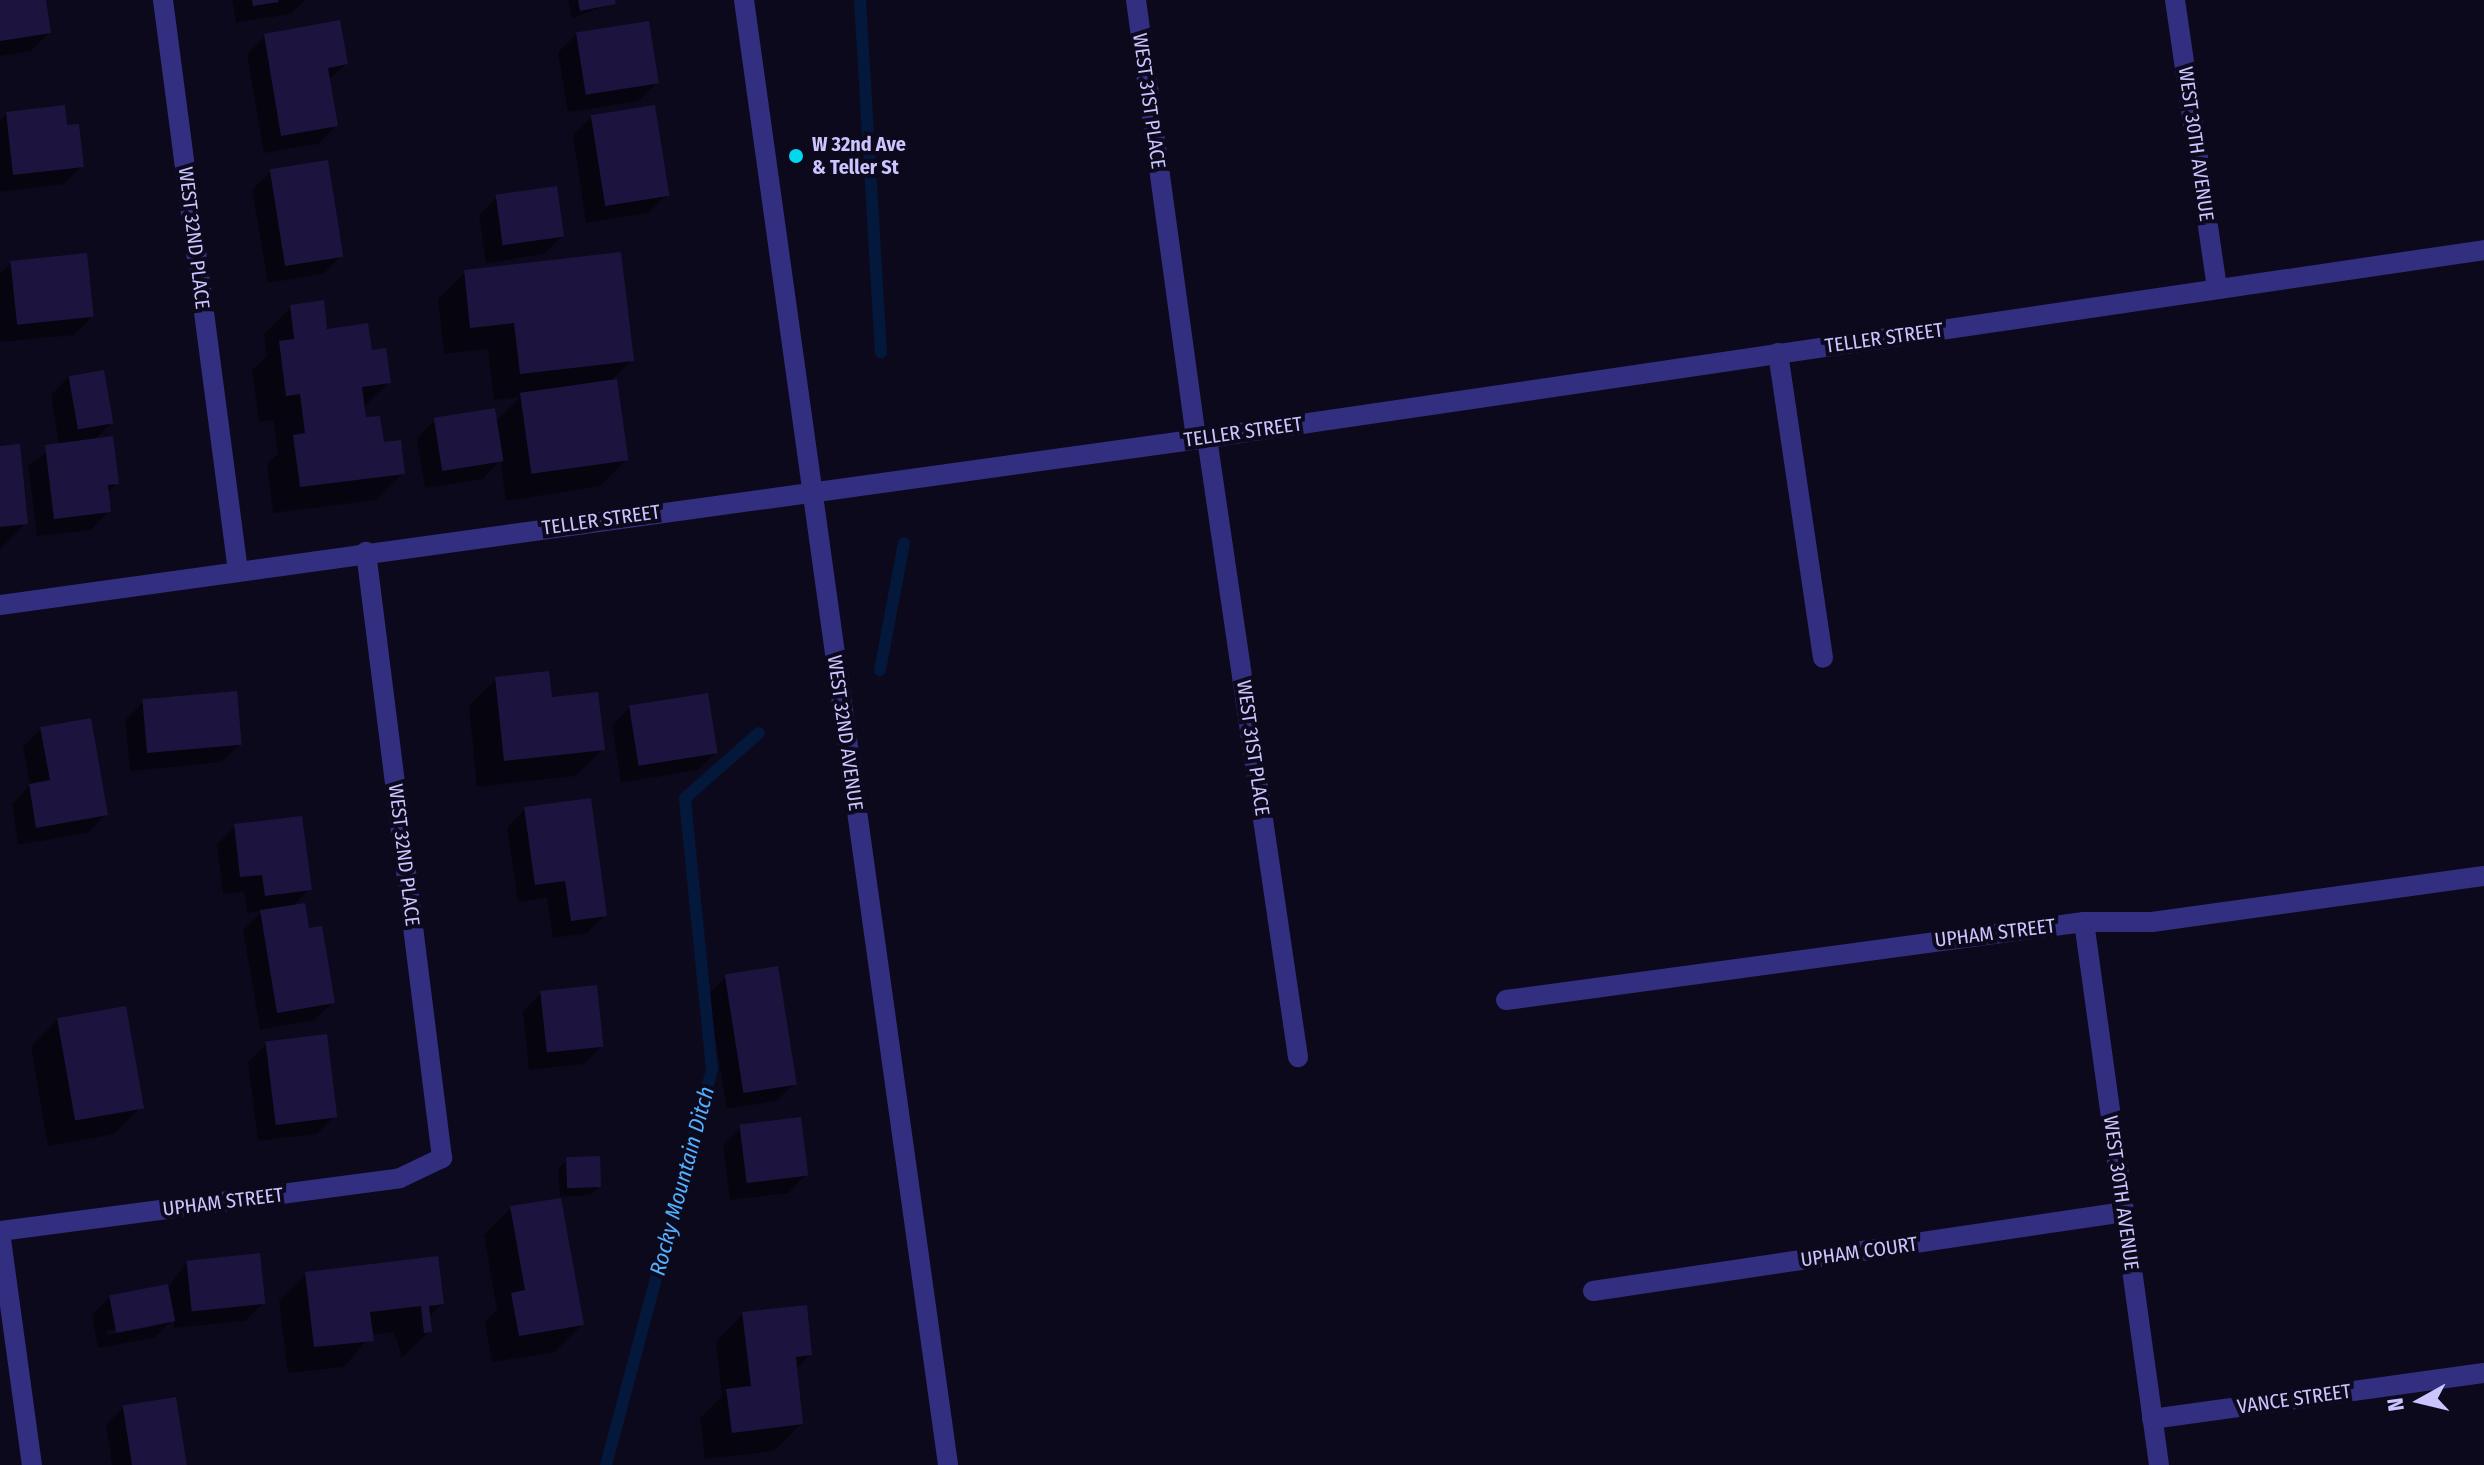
<!DOCTYPE html>
<html>
<head>
<meta charset="utf-8">
<style>
  body { margin:0 }
  #map { position:relative; width:2484px; height:1465px; overflow:hidden; background:#0d091c; font-family:"Fira Sans Condensed",sans-serif }
  div>[style] { position:absolute }
  .shadow>* { inset:0; background:#0007 }
  .stream>* { height:12px; margin:-6px; padding:0 6px; transform-origin:6px; border-radius:6px; background:#04183b }
  .building>* { inset:0; background:#1c143f; transform-origin:0 0 }
  .service>* { height:20px; margin:-10px; padding:0 10px; transform-origin:10px; border-radius:10px; background:#322f80 }
  .minor>* { height:20px; margin:-10px; padding:0 10px; transform-origin:10px; border-radius:10px; background:#322f80 }
  .tertiary>* { height:20px; margin:-10px; padding:0 10px; transform-origin:10px; border-radius:10px; background:#322f80 }
  .dots>* { width:22px; height:22px; translate:-50% -50%; box-sizing:border-box; border:4px solid #0d091c; border-radius:50% }
  span { translate:-50% -50%; white-space:nowrap; text-align:center; line-height:1.15; -webkit-text-stroke:8px #0d091c; paint-order:stroke }
  .street-label { font-size:20px; color:#cbc5ff }
  .poi-label { font-size:20px; color:#cbc5ff; font-weight:700 }
  .left { translate:0 -50%; text-align:left }
  .water-label { font-size:22px; color:#53b0ff; font-style:italic }
  .north { position:absolute; left:2380px; top:1361px; width:80px; height:80px; -webkit-text-stroke:6px #0d091c; paint-order:stroke; rotate:262deg; font-size:22px; font-weight:700; line-height:32px; text-align:center; color:#cbc5ff }
  .north::after { content:''; display:block; margin:auto; width:28px; height:36px; background:#cbc5ff; clip-path:polygon(50% 0,100% 100%,50% 72%,0 100%) }
</style>
</head>
<body>
<div id="map">
  <div class="shadow">
    <i style="clip-path:polygon(0 0,44px 0,49px 33px,31px 51px,0 56px)"></i>
    <i style="clip-path:polygon(232px 0,305px 0,291px 14px,236px 23px)"></i>
    <i style="clip-path:polygon(568px 0,613px 0,614px 3px,572px 18px)"></i>
    <i style="clip-path:polygon(577px 34px,657px 83px,638px 101px,568px 112px,558px 52px)"></i>
    <i style="clip-path:polygon(265px 36px,346px 64px,328px 81px,336px 126px,318px 144px,264px 153px,247px 54px)"></i>
    <i style="clip-path:polygon(6px 114px,65px 127px,82px 166px,64px 184px,0 192px,0 120px)"></i>
    <i style="clip-path:polygon(592px 117px,666px 195px,648px 213px,586px 223px,573px 135px)"></i>
    <i style="clip-path:polygon(271px 171px,341px 256px,323px 274px,268px 283px,252px 190px)"></i>
    <i style="clip-path:polygon(497px 197px,562px 236px,544px 254px,486px 263px,479px 215px)"></i>
    <i style="clip-path:polygon(11px 263px,92px 317px,74px 335px,0 342px,0 274px)"></i>
    <i style="clip-path:polygon(465px 272px,632px 360px,610px 382px,627px 459px,600px 486px,506px 501px,500px 461px,483px 479px,425px 488px,417px 438px,435px 420px,495px 422px,520px 397px,494px 400px,488px 349px,444px 354px,438px 299px)"></i>
    <i style="clip-path:polygon(291px 307px,370px 352px,389px 382px,363px 408px,364px 420px,403px 473px,376px 500px,273px 513px,267px 464px,278px 453px,273px 420px,259px 422px,252px 370px,267px 356px,264px 334px)"></i>
    <i style="clip-path:polygon(69px 376px,111px 423px,93px 441px,117px 483px,107px 493px,109px 511px,91px 530px,37px 536px,28px 465px,59px 445px,51px 395px)"></i>
    <i style="clip-path:polygon(0 448px,26px 523px,0 549px)"></i>
    <i style="clip-path:polygon(496px 679px,550px 699px,603px 749px,575px 776px,477px 787px,469px 706px)"></i>
    <i style="clip-path:polygon(143px 702px,240px 744px,222px 762px,130px 771px,125px 720px)"></i>
    <i style="clip-path:polygon(630px 707px,716px 752px,698px 770px,621px 783px,612px 725px)"></i>
    <i style="clip-path:polygon(41px 729px,106px 814px,88px 833px,18px 845px,12px 804px,30px 785px,23px 747px)"></i>
    <i style="clip-path:polygon(525px 809px,605px 915px,587px 933px,553px 938px,547px 898px,518px 902px,507px 827px)"></i>
    <i style="clip-path:polygon(235px 826px,309px 889px,292px 907px,333px 1002px,315px 1020px,260px 1030px,243px 930px,262px 911px,247px 913px,244px 892px,223px 894px,217px 844px)"></i>
    <i style="clip-path:polygon(726px 977px,795px 1083px,776px 1101px,727px 1109px,708px 995px)"></i>
    <i style="clip-path:polygon(541px 993px,602px 1046px,584px 1064px,529px 1070px,523px 1011px)"></i>
    <i style="clip-path:polygon(58px 1019px,141px 1107px,114px 1134px,48px 1146px,31px 1046px)"></i>
    <i style="clip-path:polygon(266px 1044px,335px 1116px,317px 1134px,258px 1141px,248px 1062px)"></i>
    <i style="clip-path:polygon(741px 1127px,806px 1175px,788px 1193px,730px 1200px,723px 1145px)"></i>
    <i style="clip-path:polygon(567px 1160px,599px 1186px,591px 1195px,560px 1197px,558px 1169px)"></i>
    <i style="clip-path:polygon(511px 1208px,582px 1325px,555px 1352px,492px 1362px,485px 1322px,497px 1309px,484px 1235px)"></i>
    <i style="clip-path:polygon(evenodd,187px 1262px,263px 1303px,245px 1321px,174px 1328px,173px 1320px,154px 1338px,98px 1348px,92px 1315px,110px 1297px,169px 1286px,187px 1262px,155px 1322px,155px 1326px,107px 1335px,106px 1331px,155px 1322px)"></i>
    <i style="clip-path:polygon(306px 1274px,442px 1304px,428px 1317px,430px 1331px,402px 1358px,394px 1332px,371px 1335px,344px 1367px,288px 1373px,279px 1301px)"></i>
    <i style="clip-path:polygon(743px 1314px,810px 1355px,795px 1370px,801px 1424px,774px 1451px,705px 1459px,700px 1418px,722px 1396px,716px 1341px)"></i>
    <i style="clip-path:polygon(124px 1407px,185px 1465px,112px 1465px,106px 1425px)"></i>
  </div>
  <div class="stream">
    <i style="left:860px;top:0;width:353px;rotate:86.6deg"></i>
    <i style="left:880px;top:670px;width:129px;rotate:-79.3deg"></i>
    <i style="left:606px;top:1465px;width:409px;rotate:-75deg"></i>
    <i style="left:712px;top:1070px;width:273px;rotate:-95.7deg"></i>
    <i style="left:685px;top:798px;width:98px;rotate:-41.3deg"></i>
  </div>
  <div class="building">
    <i style="clip-path:polygon(0 0,46px 0,51px 33px,0 41px)"></i>
    <i style="clip-path:polygon(252px 0,278px 0,279px 2px,253px 6px)"></i>
    <i style="clip-path:polygon(578px 0,615px 0,616px 4px,580px 11px)"></i>
    <i style="clip-path:polygon(340px 20px,348px 64px,328px 68px,338px 126px,281px 136px,264px 34px)"></i>
    <i style="left:649px;top:21px;width:63px;height:74px;rotate:81deg"></i>
    <i style="clip-path:polygon(65px 105px,67px 125px,79px 124px,84px 167px,13px 175px,6px 112px)"></i>
    <i style="left:655px;top:105px;width:92px;height:65px;rotate:81deg"></i>
    <i style="left:328px;top:160px;width:98px;height:59px;rotate:81deg"></i>
    <i style="left:557px;top:186px;width:51px;height:62px;rotate:82deg"></i>
    <i style="clip-path:polygon(621px 252px,634px 361px,520px 374px,514px 323px,470px 328px,464px 270px)"></i>
    <i style="left:87px;top:253px;width:64px;height:77px;rotate:84deg"></i>
    <i style="clip-path:polygon(324px 300px,327px 329px,368px 323px,372px 350px,386px 348px,391px 383px,362px 387px,366px 417px,380px 416px,384px 442px,401px 440px,405px 474px,300px 487px,293px 435px,305px 433px,300px 394px,286px 396px,279px 341px,294px 339px,290px 305px)"></i>
    <i style="left:104px;top:370px;width:54px;height:36px;rotate:80deg"></i>
    <i style="left:617px;top:379px;width:82px;height:98px;rotate:82deg"></i>
    <i style="left:495px;top:408px;width:54px;height:62px;rotate:81deg"></i>
    <i style="clip-path:polygon(113px 436px,119px 484px,108px 485px,111px 512px,54px 519px,45px 445px)"></i>
    <i style="clip-path:polygon(20px 444px,28px 524px,0 527px,0 446px)"></i>
    <i style="clip-path:polygon(549px 671px,552px 697px,598px 692px,605px 750px,504px 761px,495px 677px)"></i>
    <i style="left:237px;top:691px;width:54px;height:95px;rotate:85deg"></i>
    <i style="left:708px;top:693px;width:61px;height:80px;rotate:81deg"></i>
    <i style="clip-path:polygon(91px 718px,108px 815px,36px 828px,29px 784px,50px 780px,40px 727px)"></i>
    <i style="clip-path:polygon(591px 798px,607px 916px,571px 921px,565px 881px,535px 885px,524px 807px)"></i>
    <i style="clip-path:polygon(302px 816px,312px 890px,265px 896px,262px 875px,240px 877px,234px 824px)"></i>
    <i style="clip-path:polygon(305px 903px,309px 928px,322px 926px,335px 1003px,277px 1013px,260px 910px)"></i>
    <i style="left:778px;top:966px;width:120px;height:54px;rotate:81deg"></i>
    <i style="left:597px;top:985px;width:62px;height:57px;rotate:84deg"></i>
    <i style="left:126px;top:1006px;width:104px;height:70px;rotate:80deg"></i>
    <i style="left:327px;top:1034px;width:84px;height:62px;rotate:83deg"></i>
    <i style="left:801px;top:1117px;width:59px;height:62px;rotate:83deg"></i>
    <i style="left:600px;top:1156px;width:31px;height:34px;rotate:88deg"></i>
    <i style="clip-path:polygon(561px 1198px,584px 1325px,519px 1336px,511px 1293px,525px 1290px,510px 1206px)"></i>
    <i style="left:260px;top:1253px;width:51px;height:74px;rotate:84deg"></i>
    <i style="clip-path:polygon(438px 1256px,444px 1304px,429px 1306px,432px 1332px,424px 1333px,421px 1306px,370px 1312px,374px 1341px,314px 1347px,305px 1272px)"></i>
    <i style="left:168px;top:1284px;width:38px;height:60px;rotate:79deg"></i>
    <i style="clip-path:polygon(807px 1305px,812px 1355px,796px 1357px,803px 1424px,732px 1433px,726px 1389px,751px 1386px,742px 1312px)"></i>
    <i style="left:176px;top:1397px;width:69px;height:54px;rotate:81deg"></i>
  </div>
  <div class="service">
    <i style="left:1136px;top:0;width:443px;rotate:82.2deg"></i>
    <i style="left:1778px;top:353px;width:308px;rotate:81.6deg"></i>
    <i style="left:1506px;top:1000px;width:583px;rotate:-7.69deg"></i>
  </div>
  <div class="minor">
    <i style="left:163px;top:0;width:576px;rotate:82.52deg"></i>
    <i style="left:2175px;top:0;width:292px;rotate:81.7deg"></i>
    <i style="left:1207px;top:438px;width:626px;rotate:81.64deg"></i>
    <i style="left:0;top:1231px;width:403px;rotate:-7.5deg"></i>
    <i style="left:400px;top:1178px;width:47px;rotate:-25.5deg"></i>
    <i style="left:442px;top:1158px;width:611px;rotate:-97.15deg"></i>
    <i style="left:0;top:1232px;width:235px;rotate:82.2deg"></i>
    <i style="left:1593px;top:1291px;width:537px;rotate:-8.46deg"></i>
    <i style="left:2152px;top:1419px;width:335px;rotate:-7.9deg"></i>
    <i style="left:2159px;top:1465px;width:548px;rotate:-97.86deg"></i>
    <i style="left:2084px;top:922px;width:68px"></i>
    <i style="left:2152px;top:922px;width:335px;rotate:-7.9deg"></i>
  </div>
  <div class="tertiary">
    <i style="left:744px;top:0;width:1479px;rotate:82.07deg"></i>
    <i style="left:0;top:605px;width:1218px;rotate:-7.88deg"></i>
    <i style="left:1207px;top:438px;width:1291px;rotate:-8.37deg"></i>
  </div>
  <div class="dots">
    <i style="left:796px;top:156px;background:#00d8f0"></i>
  </div>
  <div class="street-label">
    <span style="left:1149px;top:101px;rotate:82deg">WEST 31ST PLACE</span>
    <span style="left:2196px;top:144px;rotate:82deg">WEST 30TH AVENUE</span>
    <span style="left:194px;top:238px;rotate:83deg">WEST 32ND PLACE</span>
    <span style="left:1884px;top:338px;rotate:-8deg">TELLER STREET</span>
    <span style="left:1243px;top:432px;rotate:-8deg">TELLER STREET</span>
    <span style="left:601px;top:520px;rotate:-8deg">TELLER STREET</span>
    <span style="left:845px;top:733px;rotate:82deg">WEST 32ND AVENUE</span>
    <span style="left:1253px;top:748px;rotate:82deg">WEST 31ST PLACE</span>
    <span style="left:404px;top:855px;rotate:83deg">WEST 32ND PLACE</span>
    <span style="left:1995px;top:933px;rotate:-7deg">UPHAM STREET</span>
    <span style="left:2121px;top:1193px;rotate:82deg">WEST 30TH AVENUE</span>
    <span style="left:223px;top:1202px;rotate:-7deg">UPHAM STREET</span>
    <span style="left:1859px;top:1252px;rotate:-8deg">UPHAM COURT</span>
    <span style="left:2294px;top:1399px;rotate:-8deg">VANCE STREET</span>
  </div>
  <div class="poi-label">
    <span class="left" style="left:812px;top:156px">W 32nd Ave<br>&amp; Teller St</span>
  </div>
  <div class="water-label">
    <span style="left:682px;top:1181px;rotate:-75deg">Rocky Mountain Ditch</span>
  </div>
  <div class="north">N</div>
</div>
</body>
</html>
